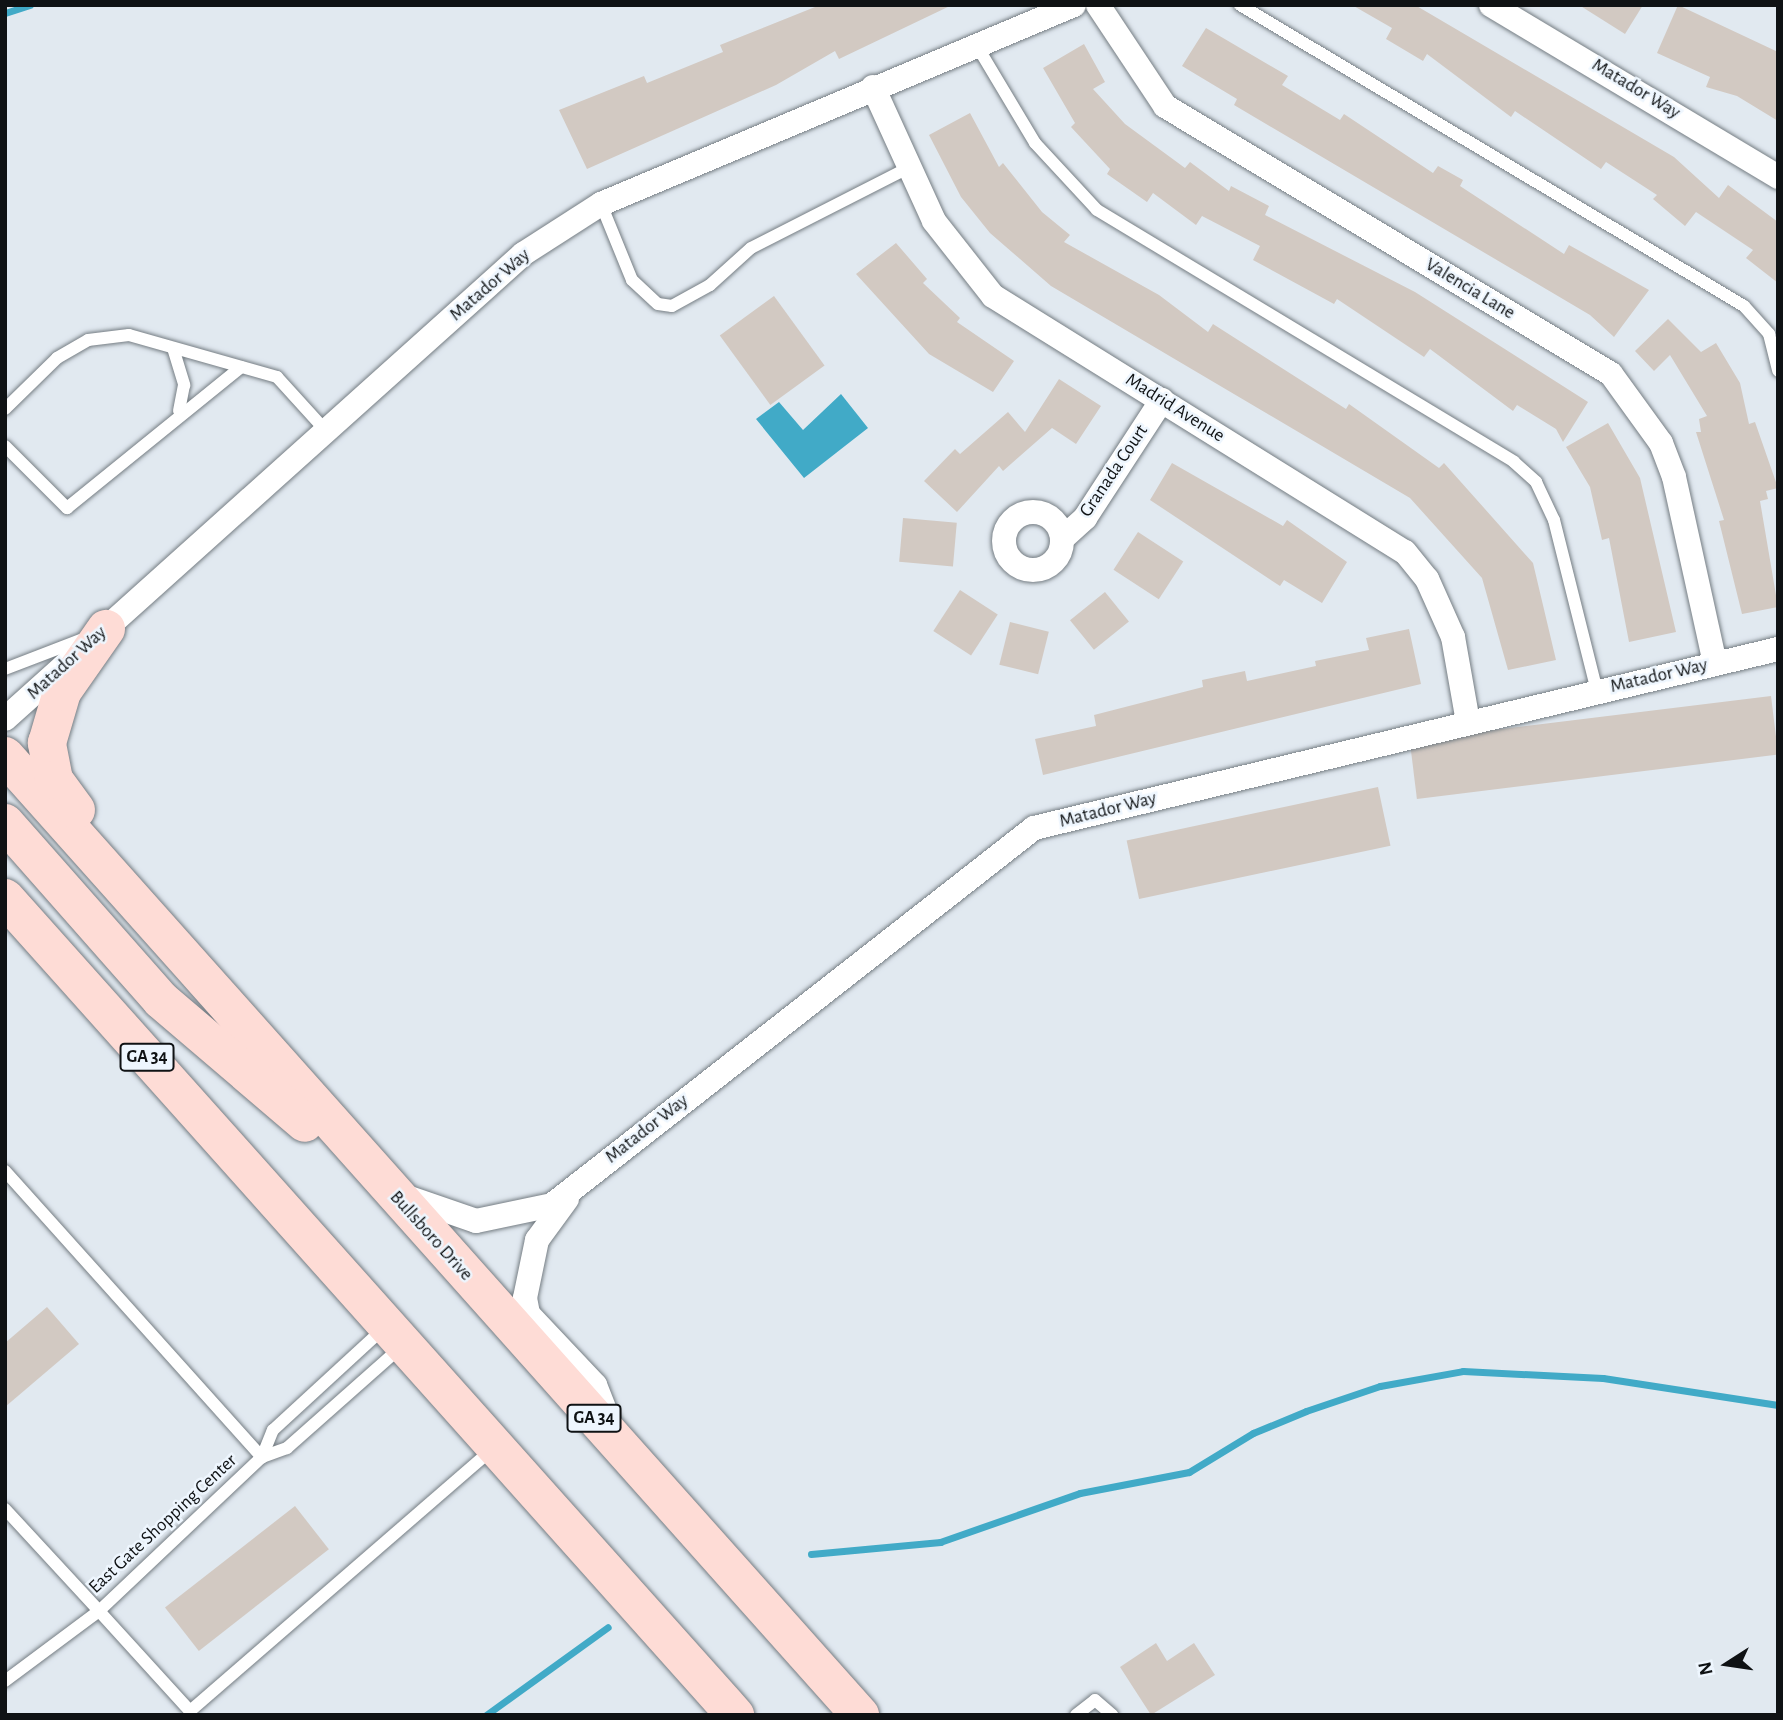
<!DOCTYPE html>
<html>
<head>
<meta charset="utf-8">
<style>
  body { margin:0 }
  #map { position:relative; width:1783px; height:1720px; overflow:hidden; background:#e1e9f0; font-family:"Alegreya Sans",sans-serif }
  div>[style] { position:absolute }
  .water>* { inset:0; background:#41aac7 }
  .stream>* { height:7px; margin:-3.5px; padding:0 3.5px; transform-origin:3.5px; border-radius:3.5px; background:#41aac7 }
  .building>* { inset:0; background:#d2c9c2; transform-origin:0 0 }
  .roads { filter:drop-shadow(0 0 2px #757d83) drop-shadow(0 0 2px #757d83) }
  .lane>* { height:12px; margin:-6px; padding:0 6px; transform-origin:6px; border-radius:6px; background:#fff }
  .street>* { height:24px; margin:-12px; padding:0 12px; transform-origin:12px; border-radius:12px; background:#fff }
  .street>.ring { margin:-12px; padding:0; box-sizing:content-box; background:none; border:24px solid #fff; border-radius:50% }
  .primary>* { height:38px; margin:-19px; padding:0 19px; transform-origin:19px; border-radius:19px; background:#fedcd6 }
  span { translate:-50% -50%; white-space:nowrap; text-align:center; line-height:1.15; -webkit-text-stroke:5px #eef6fe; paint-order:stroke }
  .shield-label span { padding:2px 5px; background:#eef6fe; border:2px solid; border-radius:5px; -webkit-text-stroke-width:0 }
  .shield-label { font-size:18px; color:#0f1214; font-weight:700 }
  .street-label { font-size:19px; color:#0f1214 }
  .frame { position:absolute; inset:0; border:7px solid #0f1214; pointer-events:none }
  .north { position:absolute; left:1692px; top:1629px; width:70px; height:70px; -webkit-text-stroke:5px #eef6fe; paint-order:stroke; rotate:258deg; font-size:19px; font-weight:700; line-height:28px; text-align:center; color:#0f1214 }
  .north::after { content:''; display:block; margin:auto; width:24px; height:32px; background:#0f1214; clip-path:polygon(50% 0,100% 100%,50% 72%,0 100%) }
</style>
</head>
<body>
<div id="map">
  <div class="water">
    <i style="clip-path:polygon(841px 394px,868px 428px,804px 478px,756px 419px,779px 402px,803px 430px)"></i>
  </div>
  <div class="stream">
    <i style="left:5px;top:13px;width:26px;rotate:-18deg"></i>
    <i style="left:811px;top:1554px;width:130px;rotate:-5.3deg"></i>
    <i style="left:940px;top:1542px;width:148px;rotate:-19.3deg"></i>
    <i style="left:1080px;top:1493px;width:111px;rotate:-10.9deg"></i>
    <i style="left:1189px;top:1472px;width:75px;rotate:-31.4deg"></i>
    <i style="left:1253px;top:1433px;width:57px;rotate:-22.5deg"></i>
    <i style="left:1306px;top:1411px;width:78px;rotate:-18.7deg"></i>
    <i style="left:1380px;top:1386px;width:84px;rotate:-10.2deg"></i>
    <i style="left:1463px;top:1371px;width:140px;rotate:2.9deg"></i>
    <i style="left:1603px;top:1378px;width:177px;rotate:8.8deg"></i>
    <i style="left:486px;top:1715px;width:150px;rotate:-35.8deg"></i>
  </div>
  <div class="building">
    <i style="clip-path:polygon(820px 5px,952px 5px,839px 59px,835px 51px,776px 85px,587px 169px,559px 110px,644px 76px,647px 83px,723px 52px,720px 45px)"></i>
    <i style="clip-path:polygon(1352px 5px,1415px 5px,1674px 157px,1719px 198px,1728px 185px,1778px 222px,1778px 283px,1746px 258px,1753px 250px,1696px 212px,1685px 226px,1653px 199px,1657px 195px,1606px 162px,1601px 169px,1515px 111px,1511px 117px,1427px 54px,1423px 61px,1386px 39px,1392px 28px)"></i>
    <i style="clip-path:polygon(1579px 5px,1643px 5px,1625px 34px)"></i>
    <i style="clip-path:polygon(1678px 5px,1778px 52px,1778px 121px,1737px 96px,1706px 87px,1710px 77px,1657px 53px)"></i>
    <i style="clip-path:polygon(1206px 28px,1288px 76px,1282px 85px,1340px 120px,1344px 114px,1433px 173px,1438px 166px,1463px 180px,1460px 186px,1564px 254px,1569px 245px,1649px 290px,1614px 337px,1590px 315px,1234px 105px,1237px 99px,1182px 66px)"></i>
    <i style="clip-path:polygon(1084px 44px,1105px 82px,1093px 89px,1125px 124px,1185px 168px,1190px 162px,1229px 191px,1231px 186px,1269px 206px,1265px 215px,1415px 292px,1588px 402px,1563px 442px,1556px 429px,1517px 405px,1513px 411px,1430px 349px,1424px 357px,1337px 299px,1334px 304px,1253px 260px,1260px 246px,1202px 216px,1196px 225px,1153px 193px,1147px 202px,1107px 174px,1110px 169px,1071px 127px,1075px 123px,1043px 68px)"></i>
    <i style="clip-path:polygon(970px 113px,999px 167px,1003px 163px,1042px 212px,1070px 235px,1064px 242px,1159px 295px,1208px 332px,1213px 324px,1346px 409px,1349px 404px,1439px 468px,1444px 463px,1533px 563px,1556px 660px,1508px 670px,1482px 578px,1410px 498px,1051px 286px,990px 233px,961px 197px,929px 135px)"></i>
    <i style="clip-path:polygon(896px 243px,927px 279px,923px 283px,960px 318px,957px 322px,1014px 361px,993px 392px,929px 354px,856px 274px)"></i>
    <i style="left:774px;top:296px;width:86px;height:67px;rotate:54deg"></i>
    <i style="clip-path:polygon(1668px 319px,1701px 352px,1716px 343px,1740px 383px,1749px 424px,1755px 422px,1778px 488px,1766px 491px,1768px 499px,1760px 501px,1778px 607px,1742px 614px,1719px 521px,1724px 520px,1696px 432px,1701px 432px,1699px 419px,1707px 416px,1670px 355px,1654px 371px,1635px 351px)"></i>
    <i style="clip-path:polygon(1059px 379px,1101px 406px,1076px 444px,1052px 428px,1003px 471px,999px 466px,957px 512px,924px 481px,955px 449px,960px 454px,1008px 412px,1025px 432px)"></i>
    <i style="clip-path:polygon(1608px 423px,1640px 478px,1676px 632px,1629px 642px,1609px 538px,1602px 540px,1590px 487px,1566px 447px)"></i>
    <i style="clip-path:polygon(1172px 463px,1283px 526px,1287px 520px,1347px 562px,1322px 603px,1284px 580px,1280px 586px,1150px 500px)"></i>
    <i style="left:903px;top:518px;width:54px;height:44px;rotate:5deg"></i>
    <i style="left:1138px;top:532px;width:54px;height:45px;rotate:33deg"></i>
    <i style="left:960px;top:590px;width:45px;height:49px;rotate:33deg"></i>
    <i style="left:1105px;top:592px;width:38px;height:45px;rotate:51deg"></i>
    <i style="left:1010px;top:622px;width:40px;height:44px;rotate:14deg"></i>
    <i style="clip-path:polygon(1409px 629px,1421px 684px,1043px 775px,1035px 739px,1096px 726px,1094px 715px,1203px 687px,1202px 680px,1245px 671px,1247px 681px,1316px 666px,1315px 661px,1369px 650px,1366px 638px)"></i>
    <i style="left:1771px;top:696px;width:59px;height:364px;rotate:83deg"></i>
    <i style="left:1378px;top:787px;width:60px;height:257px;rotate:78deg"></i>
    <i style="clip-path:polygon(47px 1307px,79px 1344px,5px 1407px,5px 1343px)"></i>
    <i style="left:295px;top:1506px;width:55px;height:165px;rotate:52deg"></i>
    <i style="clip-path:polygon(1156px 1643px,1167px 1661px,1194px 1643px,1215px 1675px,1151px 1715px,1120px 1667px)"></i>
  </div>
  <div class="roads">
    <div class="lane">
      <i style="left:1240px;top:5px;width:587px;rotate:30.85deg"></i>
      <i style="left:1744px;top:306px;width:38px;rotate:48deg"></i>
      <i style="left:1769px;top:334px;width:38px;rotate:76deg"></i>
      <i style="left:977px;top:46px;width:113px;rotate:59.1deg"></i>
      <i style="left:1035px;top:143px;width:91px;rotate:47.2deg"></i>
      <i style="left:1097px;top:210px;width:487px;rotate:31.1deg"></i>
      <i style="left:1514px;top:462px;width:30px;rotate:42deg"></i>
      <i style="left:1536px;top:482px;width:42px;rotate:64.7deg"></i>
      <i style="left:1554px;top:520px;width:176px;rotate:75.9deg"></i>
      <i style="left:601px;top:204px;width:82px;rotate:67.8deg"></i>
      <i style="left:632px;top:280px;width:35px;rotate:43deg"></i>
      <i style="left:658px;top:304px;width:14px;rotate:8deg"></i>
      <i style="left:672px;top:306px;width:43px;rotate:-28.9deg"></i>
      <i style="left:710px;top:285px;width:55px;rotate:-42.1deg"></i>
      <i style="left:751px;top:248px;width:174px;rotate:-27deg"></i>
      <i style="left:173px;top:348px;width:39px;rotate:73deg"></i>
      <i style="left:184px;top:385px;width:26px;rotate:101deg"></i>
      <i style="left:5px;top:409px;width:73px;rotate:-44.4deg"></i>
      <i style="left:57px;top:358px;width:36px;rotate:-30deg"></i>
      <i style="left:88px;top:340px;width:41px;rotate:-7deg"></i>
      <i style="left:129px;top:335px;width:154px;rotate:15.8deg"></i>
      <i style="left:277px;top:377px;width:73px;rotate:47.8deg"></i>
      <i style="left:5px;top:446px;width:88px;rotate:45deg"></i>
      <i style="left:67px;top:508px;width:224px;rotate:-39deg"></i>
      <i style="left:5px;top:669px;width:84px;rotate:-21deg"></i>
      <i style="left:5px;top:1171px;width:385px;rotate:48.1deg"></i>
      <i style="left:262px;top:1457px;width:29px;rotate:-68deg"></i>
      <i style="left:273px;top:1430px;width:152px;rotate:-42.6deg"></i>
      <i style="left:5px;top:1509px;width:139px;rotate:47.3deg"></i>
      <i style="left:99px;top:1611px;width:224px;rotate:-43.4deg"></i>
      <i style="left:262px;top:1457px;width:27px;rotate:-20deg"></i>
      <i style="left:287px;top:1448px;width:152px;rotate:-41.5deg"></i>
      <i style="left:5px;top:1681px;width:117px;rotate:-36.7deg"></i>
      <i style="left:99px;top:1611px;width:135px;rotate:47.7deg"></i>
      <i style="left:190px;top:1711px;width:398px;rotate:-40.9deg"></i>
      <i style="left:1076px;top:1715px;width:24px;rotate:-38deg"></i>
      <i style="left:1095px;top:1700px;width:23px;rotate:41deg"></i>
    </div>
    <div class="street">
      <i style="left:1098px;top:5px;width:121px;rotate:56.4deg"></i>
      <i style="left:1165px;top:106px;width:520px;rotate:31deg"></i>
      <i style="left:1611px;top:374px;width:85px;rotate:54.1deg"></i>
      <i style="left:1661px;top:443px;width:36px;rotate:69deg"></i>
      <i style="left:1674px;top:477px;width:190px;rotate:77.6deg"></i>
      <i style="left:1491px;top:5px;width:335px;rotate:30.9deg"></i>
      <i style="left:873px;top:87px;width:147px;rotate:65.5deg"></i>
      <i style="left:934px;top:221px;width:95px;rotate:51.8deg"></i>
      <i style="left:993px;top:296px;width:485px;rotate:31.9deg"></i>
      <i style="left:1405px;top:552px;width:35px;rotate:51deg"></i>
      <i style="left:1427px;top:579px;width:64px;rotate:65.9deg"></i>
      <i style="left:1453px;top:637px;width:86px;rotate:80deg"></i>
      <i class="ring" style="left:1004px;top:512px;width:34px;height:34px"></i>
      <i style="left:1063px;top:538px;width:30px;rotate:-42deg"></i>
      <i style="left:1085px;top:518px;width:141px;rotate:-56.9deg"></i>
      <i style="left:5px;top:719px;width:696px;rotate:-41.91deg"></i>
      <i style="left:523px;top:254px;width:93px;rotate:-32.7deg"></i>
      <i style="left:601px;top:204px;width:513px;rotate:-22.82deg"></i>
      <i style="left:404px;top:1196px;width:76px;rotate:19.1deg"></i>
      <i style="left:476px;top:1221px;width:78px;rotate:-11.9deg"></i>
      <i style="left:552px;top:1205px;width:612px;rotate:-38.03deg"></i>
      <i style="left:1034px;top:828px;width:765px;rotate:-13.53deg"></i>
      <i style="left:567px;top:1199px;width:51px;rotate:126.2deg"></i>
      <i style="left:537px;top:1240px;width:59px;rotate:101.7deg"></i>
      <i style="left:525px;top:1298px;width:16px;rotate:79deg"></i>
      <i style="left:528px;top:1314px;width:98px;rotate:46.7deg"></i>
      <i style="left:595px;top:1385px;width:41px;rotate:68.5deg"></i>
    </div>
    <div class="primary">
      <i style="left:5px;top:756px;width:1285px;rotate:48.28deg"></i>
      <i style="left:76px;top:810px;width:37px;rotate:-126deg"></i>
      <i style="left:54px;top:780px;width:38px;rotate:-101deg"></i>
      <i style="left:47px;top:743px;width:53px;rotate:-73.6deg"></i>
      <i style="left:62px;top:692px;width:77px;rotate:-55.1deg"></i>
      <i style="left:5px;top:823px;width:236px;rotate:48.6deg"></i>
      <i style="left:161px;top:1000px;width:189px;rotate:40.5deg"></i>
      <i style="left:5px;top:898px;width:1096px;rotate:48.22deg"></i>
    </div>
  </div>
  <div class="shield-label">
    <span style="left:147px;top:1057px">GA 34</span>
    <span style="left:594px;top:1418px">GA 34</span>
  </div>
  <div class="street-label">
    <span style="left:1636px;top:89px;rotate:31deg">Matador Way</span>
    <span style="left:490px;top:285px;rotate:-41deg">Matador Way</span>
    <span style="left:1470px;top:289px;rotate:31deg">Valencia Lane</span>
    <span style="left:1175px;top:408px;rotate:32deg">Madrid Avenue</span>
    <span style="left:1114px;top:471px;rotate:-56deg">Granada Court</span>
    <span style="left:67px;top:663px;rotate:-42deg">Matador Way</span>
    <span style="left:1659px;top:676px;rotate:-13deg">Matador Way</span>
    <span style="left:1108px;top:810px;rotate:-14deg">Matador Way</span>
    <span style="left:647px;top:1129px;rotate:-38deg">Matador Way</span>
    <span style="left:431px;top:1236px;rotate:48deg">Bullsboro Drive</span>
    <span style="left:163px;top:1524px;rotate:-43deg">East Gate Shopping Center</span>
  </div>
  <div class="frame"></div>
  <div class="north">N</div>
</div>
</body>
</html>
